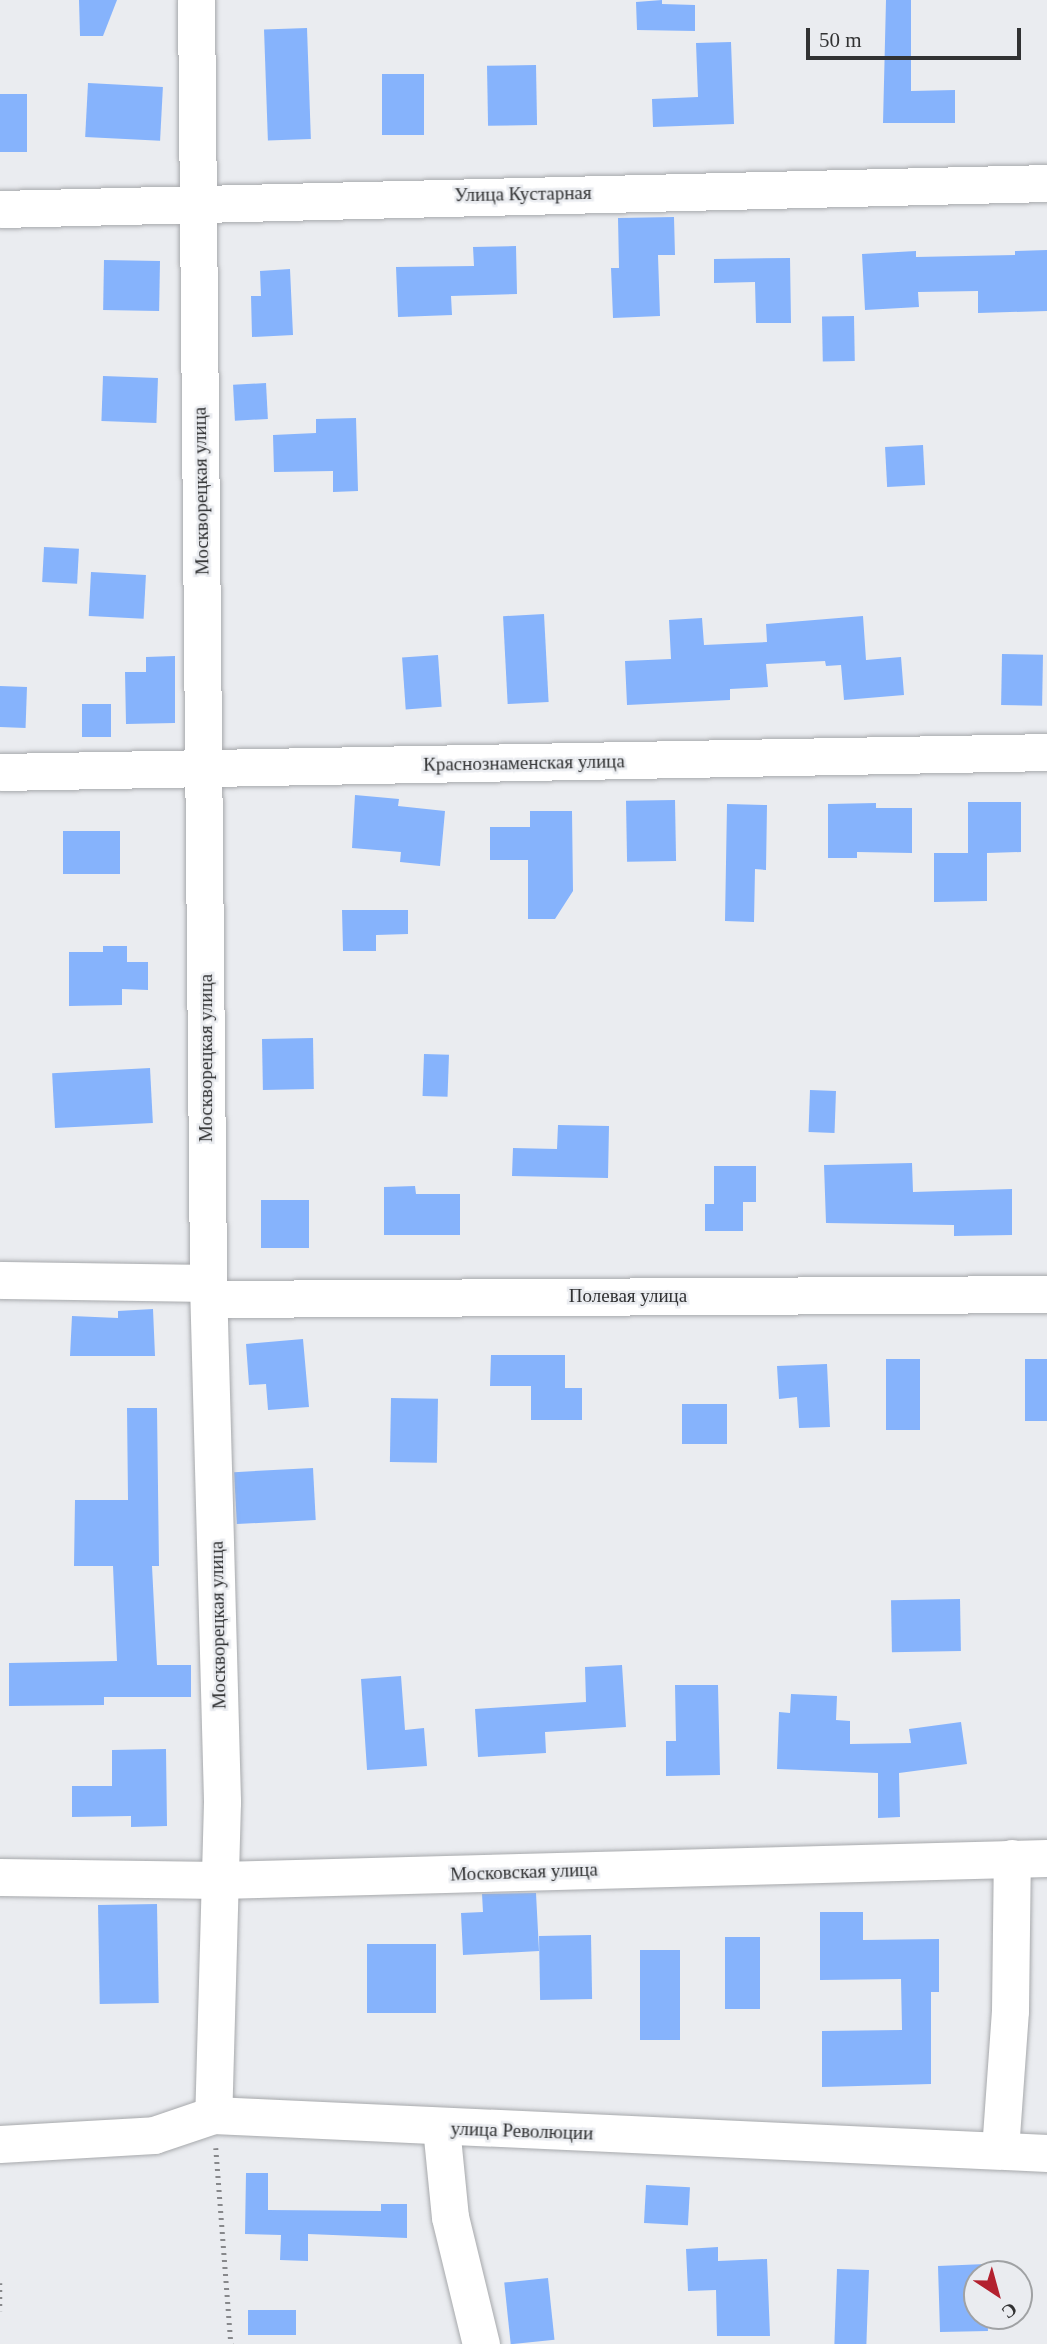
<!DOCTYPE html>
<html>
<head>
<meta charset="utf-8">
<style>
  body { margin:0 }
  #map { position:relative; width:1047px; height:2344px; overflow:hidden; background:#eaecf0; font-family:"Times New Roman",serif }
  div>[style] { position:absolute }
  .building>* { inset:0; background:#86b3fc; transform-origin:0 0 }
  .path>* { height:4.5px; margin-top:-2.25px; transform-origin:0; background:repeating-linear-gradient(90deg,#87888b 0 2px,transparent 0 7px) }
  .roads { filter:drop-shadow(0 0 2px #a7a9ac) drop-shadow(0 0 2px #a7a9ac) }
  .minor>* { height:37px; margin:-18.5px; padding:0 18.5px; transform-origin:18.5px; border-radius:18.5px; background:#fff }
  span { translate:-50% -50%; white-space:nowrap; text-align:center; line-height:1.15; -webkit-text-stroke:5px #eaecf0; paint-order:stroke }
  .street-label { font-size:19px; color:#313233 }
  .north { position:absolute; left:963px; top:2260px; width:70px; height:70px; box-sizing:border-box; background:#eaecf0; border:2px solid #a0a2a4; border-radius:50%; rotate:144deg; font-size:19px; font-weight:700; line-height:28px; text-align:center; color:#313233 }
  .north::after { content:''; display:block; margin:auto; width:24px; height:32px; background:#b3212f; clip-path:polygon(50% 0,100% 100%,50% 72%,0 100%) }
  .scale { position:absolute; left:806px; top:28px; width:215px; height:32px; box-sizing:border-box; border:4px solid #313233; border-top:0; padding-left:9px; font-size:21px; line-height:24px; white-space:nowrap; color:#313233; -webkit-text-stroke:5px #eaecf0; paint-order:stroke }
</style>
</head>
<body>
<div id="map">
  <div class="building">
    <i style="clip-path:polygon(79px 0,117px 0,103px 36px,80px 36px)"></i>
    <i style="clip-path:polygon(662px 0,662px 4px,695px 5px,695px 31px,637px 30px,636px 2px)"></i>
    <i style="clip-path:polygon(886px 0,911px 0,911px 91px,955px 90px,955px 123px,883px 123px)"></i>
    <i style="left:307px;top:28px;width:111px;height:43px;rotate:88deg"></i>
    <i style="clip-path:polygon(731px 42px,734px 124px,653px 127px,652px 99px,698px 97px,696px 43px)"></i>
    <i style="left:536px;top:65px;width:60px;height:49px;rotate:89deg"></i>
    <i style="left:424px;top:74px;width:61px;height:42px;rotate:90deg"></i>
    <i style="left:88px;top:83px;width:75px;height:54px;rotate:3deg"></i>
    <i style="left:0;top:94px;width:27px;height:58px"></i>
    <i style="clip-path:polygon(674px 217px,675px 255px,658px 255px,660px 316px,613px 318px,611px 268px,619px 268px,618px 218px)"></i>
    <i style="clip-path:polygon(516px 246px,517px 294px,451px 296px,452px 315px,398px 317px,396px 267px,474px 266px,473px 247px)"></i>
    <i style="clip-path:polygon(1047px 250px,1047px 311px,978px 313px,978px 291px,918px 292px,919px 307px,865px 310px,862px 254px,916px 251px,916px 257px,1015px 255px,1015px 251px)"></i>
    <i style="clip-path:polygon(790px 258px,791px 323px,756px 323px,755px 282px,714px 283px,714px 259px)"></i>
    <i style="left:104px;top:260px;width:56px;height:50px;rotate:1deg"></i>
    <i style="clip-path:polygon(290px 269px,293px 335px,252px 337px,251px 296px,261px 296px,260px 271px)"></i>
    <i style="left:854px;top:316px;width:45px;height:32px;rotate:89deg"></i>
    <i style="left:103px;top:376px;width:55px;height:45px;rotate:2deg"></i>
    <i style="left:266px;top:383px;width:36px;height:33px;rotate:87deg"></i>
    <i style="clip-path:polygon(356px 418px,358px 491px,333px 492px,333px 471px,274px 472px,273px 435px,316px 433px,316px 419px)"></i>
    <i style="left:923px;top:445px;width:40px;height:38px;rotate:87deg"></i>
    <i style="left:44px;top:547px;width:35px;height:35px;rotate:3deg"></i>
    <i style="left:91px;top:572px;width:55px;height:44px;rotate:3deg"></i>
    <i style="left:544px;top:614px;width:88px;height:41px;rotate:87deg"></i>
    <i style="clip-path:polygon(863px 616px,866px 660px,901px 657px,904px 695px,844px 700px,841px 665px,826px 666px,825px 661px,766px 664px,768px 687px,730px 689px,730px 700px,627px 705px,625px 661px,671px 659px,669px 620px,702px 618px,704px 645px,767px 642px,766px 624px)"></i>
    <i style="left:1002px;top:654px;width:41px;height:51px;rotate:1deg"></i>
    <i style="left:438px;top:655px;width:52px;height:36px;rotate:86deg"></i>
    <i style="clip-path:polygon(175px 656px,175px 723px,126px 724px,125px 672px,146px 672px,146px 657px)"></i>
    <i style="left:0;top:686px;width:27px;height:41px;rotate:2deg"></i>
    <i style="left:82px;top:704px;width:29px;height:33px"></i>
    <i style="clip-path:polygon(355px 795px,399px 799px,398px 806px,445px 811px,440px 866px,400px 862px,401px 852px,352px 848px)"></i>
    <i style="left:675px;top:800px;width:61px;height:49px;rotate:89deg"></i>
    <i style="clip-path:polygon(968px 802px,1021px 802px,1021px 852px,987px 853px,987px 901px,934px 902px,934px 853px,968px 853px)"></i>
    <i style="clip-path:polygon(876px 803px,876px 808px,912px 808px,912px 853px,857px 852px,857px 858px,828px 858px,828px 804px)"></i>
    <i style="clip-path:polygon(727px 804px,767px 805px,766px 870px,755px 869px,754px 922px,725px 921px)"></i>
    <i style="clip-path:polygon(530px 811px,572px 811px,573px 891px,555px 919px,528px 919px,528px 860px,490px 860px,490px 827px,530px 827px)"></i>
    <i style="left:63px;top:831px;width:57px;height:43px"></i>
    <i style="clip-path:polygon(342px 910px,408px 910px,408px 934px,376px 935px,376px 951px,343px 951px)"></i>
    <i style="clip-path:polygon(103px 946px,127px 946px,127px 962px,148px 962px,148px 990px,122px 989px,122px 1005px,69px 1006px,69px 952px,103px 952px)"></i>
    <i style="left:313px;top:1038px;width:51px;height:51px;rotate:89deg"></i>
    <i style="left:424px;top:1054px;width:25px;height:42px;rotate:2deg"></i>
    <i style="left:150px;top:1068px;width:55px;height:98px;rotate:87deg"></i>
    <i style="left:810px;top:1090px;width:26px;height:42px;rotate:2deg"></i>
    <i style="clip-path:polygon(558px 1125px,609px 1126px,608px 1178px,512px 1176px,513px 1148px,557px 1149px)"></i>
    <i style="clip-path:polygon(912px 1163px,913px 1192px,1012px 1189px,1012px 1235px,954px 1236px,954px 1225px,826px 1223px,824px 1165px)"></i>
    <i style="clip-path:polygon(714px 1166px,756px 1166px,756px 1202px,743px 1202px,743px 1231px,705px 1231px,705px 1204px,714px 1204px)"></i>
    <i style="clip-path:polygon(415px 1186px,416px 1194px,460px 1194px,460px 1235px,384px 1235px,384px 1187px)"></i>
    <i style="left:261px;top:1200px;width:48px;height:48px"></i>
    <i style="clip-path:polygon(153px 1309px,155px 1356px,70px 1356px,72px 1316px,118px 1318px,118px 1311px)"></i>
    <i style="clip-path:polygon(303px 1339px,309px 1407px,268px 1410px,266px 1384px,249px 1385px,246px 1344px)"></i>
    <i style="clip-path:polygon(491px 1355px,565px 1355px,565px 1388px,582px 1388px,582px 1420px,531px 1420px,531px 1386px,490px 1386px)"></i>
    <i style="left:886px;top:1359px;width:34px;height:71px"></i>
    <i style="left:1025px;top:1359px;width:22px;height:62px"></i>
    <i style="clip-path:polygon(827px 1364px,830px 1427px,799px 1428px,797px 1397px,779px 1399px,777px 1366px)"></i>
    <i style="left:391px;top:1398px;width:47px;height:64px;rotate:1deg"></i>
    <i style="left:682px;top:1404px;width:45px;height:40px"></i>
    <i style="clip-path:polygon(127px 1408px,157px 1408px,159px 1566px,152px 1566px,157px 1665px,191px 1665px,191px 1697px,104px 1697px,104px 1705px,9px 1706px,9px 1663px,117px 1661px,113px 1566px,74px 1566px,75px 1500px,128px 1500px)"></i>
    <i style="left:313px;top:1468px;width:52px;height:79px;rotate:87deg"></i>
    <i style="left:960px;top:1599px;width:52px;height:69px;rotate:89deg"></i>
    <i style="clip-path:polygon(622px 1665px,626px 1727px,545px 1732px,546px 1753px,478px 1757px,475px 1709px,586px 1702px,585px 1667px)"></i>
    <i style="clip-path:polygon(401px 1676px,405px 1730px,424px 1728px,427px 1766px,367px 1770px,361px 1679px)"></i>
    <i style="clip-path:polygon(675px 1685px,718px 1685px,720px 1775px,666px 1776px,666px 1741px,676px 1741px)"></i>
    <i style="clip-path:polygon(791px 1694px,837px 1696px,836px 1720px,850px 1721px,850px 1744px,911px 1743px,909px 1729px,961px 1722px,967px 1764px,899px 1773px,900px 1817px,878px 1818px,878px 1773px,777px 1769px,779px 1712px,790px 1713px)"></i>
    <i style="clip-path:polygon(166px 1749px,167px 1826px,131px 1827px,131px 1816px,72px 1817px,72px 1786px,112px 1786px,112px 1750px)"></i>
    <i style="clip-path:polygon(536px 1893px,539px 1951px,463px 1955px,461px 1913px,483px 1912px,482px 1894px)"></i>
    <i style="left:157px;top:1904px;width:99px;height:59px;rotate:89deg"></i>
    <i style="clip-path:polygon(820px 1912px,863px 1912px,863px 1940px,939px 1939px,939px 1992px,931px 1992px,931px 2084px,822px 2087px,822px 2031px,902px 2030px,901px 1979px,820px 1980px)"></i>
    <i style="left:591px;top:1935px;width:64px;height:52px;rotate:89deg"></i>
    <i style="left:725px;top:1937px;width:35px;height:72px"></i>
    <i style="left:436px;top:1944px;width:69px;height:69px;rotate:90deg"></i>
    <i style="left:640px;top:1950px;width:40px;height:90px"></i>
    <i style="clip-path:polygon(246px 2173px,268px 2173px,268px 2210px,381px 2211px,381px 2204px,407px 2204px,407px 2238px,308px 2234px,308px 2261px,280px 2260px,281px 2235px,245px 2234px)"></i>
    <i style="left:646px;top:2185px;width:44px;height:38px;rotate:3deg"></i>
    <i style="clip-path:polygon(718px 2247px,718px 2261px,767px 2259px,770px 2336px,717px 2336px,716px 2290px,688px 2291px,686px 2249px)"></i>
    <i style="clip-path:polygon(986px 2264px,986px 2274px,977px 2274px,977px 2316px,987px 2316px,988px 2331px,940px 2332px,938px 2266px)"></i>
    <i style="left:837px;top:2269px;width:32px;height:75px;rotate:2deg"></i>
    <i style="left:548px;top:2278px;width:62px;height:44px;rotate:84deg"></i>
    <i style="left:248px;top:2310px;width:48px;height:25px"></i>
  </div>
  <div class="path">
    <i style="left:216px;top:2148px;width:197px;rotate:85.6deg"></i>
    <i style="left:0;top:2283px;width:28px;rotate:90deg"></i>
  </div>
  <div class="roads">
    <div class="minor">
      <i style="left:196px;top:0;width:1283px;rotate:89.46deg"></i>
      <i style="left:208px;top:1283px;width:519px;rotate:88.45deg"></i>
      <i style="left:222px;top:1802px;width:313px;rotate:91.6deg"></i>
      <i style="left:0;top:209px;width:1047px;rotate:-1.42deg"></i>
      <i style="left:0;top:772px;width:1047px;rotate:-1.09deg"></i>
      <i style="left:0;top:1280px;width:208px;rotate:0.8deg"></i>
      <i style="left:210px;top:1299px;width:837px;rotate:-0.34deg"></i>
      <i style="left:0;top:1877px;width:220px;rotate:0.8deg"></i>
      <i style="left:220px;top:1880px;width:827px;rotate:-1.52deg"></i>
      <i style="left:441px;top:2127px;width:90px;rotate:84.3deg"></i>
      <i style="left:450px;top:2217px;width:131px;rotate:76.3deg"></i>
      <i style="left:0;top:2144px;width:154px;rotate:-3.3deg"></i>
      <i style="left:154px;top:2135px;width:62px;rotate:-18.7deg"></i>
      <i style="left:213px;top:2115px;width:835px;rotate:2.61deg"></i>
      <i style="left:1000px;top:2150px;width:139px;rotate:-85.9deg"></i>
      <i style="left:1010px;top:2011px;width:153px;rotate:-89.3deg"></i>
    </div>
  </div>
  <div class="street-label">
    <span style="left:523px;top:194px;rotate:-1deg">Улица Кустарная</span>
    <span style="left:201px;top:491px;rotate:-91deg">Москворецкая улица</span>
    <span style="left:524px;top:763px;rotate:-1deg">Краснознаменская улица</span>
    <span style="left:206px;top:1058px;rotate:-90deg">Москворецкая улица</span>
    <span style="left:628px;top:1296px">Полевая улица</span>
    <span style="left:218px;top:1625px;rotate:-91deg">Москворецкая улица</span>
    <span style="left:524px;top:1872px;rotate:-2deg">Московская улица</span>
    <span style="left:522px;top:2131px;rotate:2deg">улица Революции</span>
  </div>
  <div class="north">С</div>
  <div class="scale">50 m</div>
</div>
</body>
</html>
